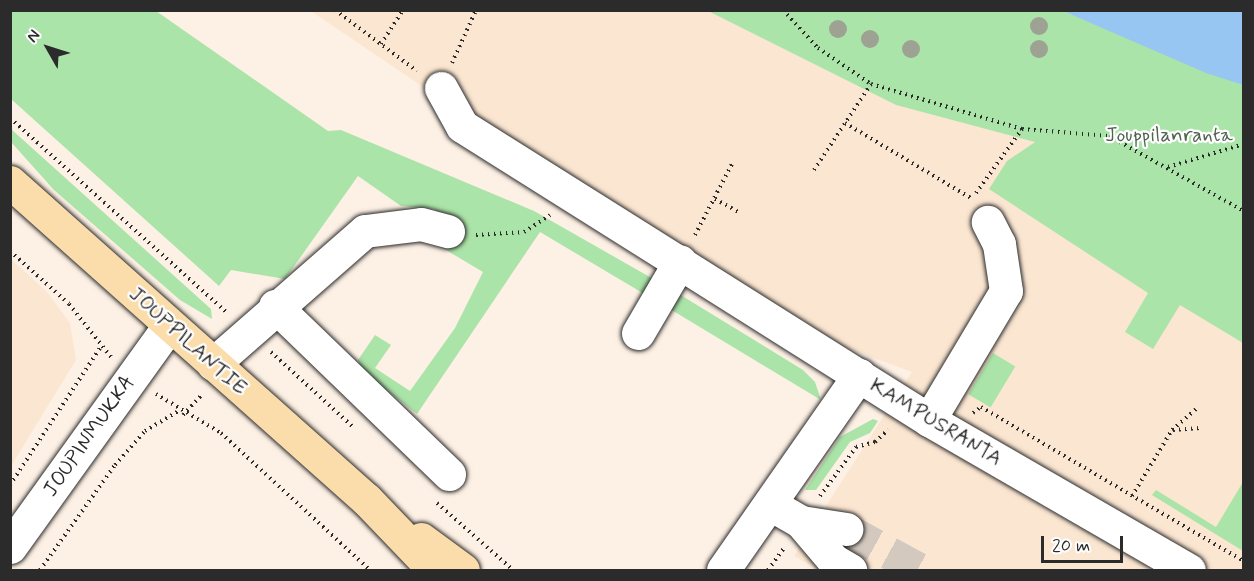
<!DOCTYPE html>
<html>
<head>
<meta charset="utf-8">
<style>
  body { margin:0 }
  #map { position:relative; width:1254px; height:581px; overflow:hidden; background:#fdf0e4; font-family:Mynerve,sans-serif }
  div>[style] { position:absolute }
  .built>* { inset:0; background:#fbe6d1 }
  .green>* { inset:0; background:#abe4a8; transform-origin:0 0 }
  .water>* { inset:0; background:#96c6f1 }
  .minor-tunnel>* { height:33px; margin-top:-16.5px; transform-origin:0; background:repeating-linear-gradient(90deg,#d3c9bf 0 33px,transparent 0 49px) }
  .path>* { height:4px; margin-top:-2px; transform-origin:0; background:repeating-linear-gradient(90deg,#2b2b2b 0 1.5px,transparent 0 6px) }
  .roads { filter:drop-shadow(0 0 2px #2b2b2b) drop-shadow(0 0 2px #2b2b2b) }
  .minor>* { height:33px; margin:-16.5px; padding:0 16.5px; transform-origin:16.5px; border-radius:16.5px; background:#fff }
  .major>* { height:33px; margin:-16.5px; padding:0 16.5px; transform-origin:16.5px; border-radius:16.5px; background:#fbddab }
  .trees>* { width:18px; height:18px; margin:-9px; border-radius:50%; background:#9ea293 }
  span { translate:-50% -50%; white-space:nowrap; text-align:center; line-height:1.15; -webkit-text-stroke:4.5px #fff; paint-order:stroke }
  .park-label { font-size:21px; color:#516250 }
  .street-label { font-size:21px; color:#2b2b2b }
  .frame { position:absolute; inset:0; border:12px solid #2b2b2b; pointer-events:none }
  .north { position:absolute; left:18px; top:18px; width:60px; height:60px; -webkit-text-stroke:4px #fff; paint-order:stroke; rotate:309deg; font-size:16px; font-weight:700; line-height:24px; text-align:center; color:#2b2b2b }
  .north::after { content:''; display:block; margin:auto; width:21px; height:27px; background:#2b2b2b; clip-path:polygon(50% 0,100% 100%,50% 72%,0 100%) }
  .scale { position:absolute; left:1041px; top:536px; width:82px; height:27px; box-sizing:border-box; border:3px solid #2b2b2b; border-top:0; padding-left:8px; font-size:18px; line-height:21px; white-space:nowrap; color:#2b2b2b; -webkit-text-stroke:4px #fff; paint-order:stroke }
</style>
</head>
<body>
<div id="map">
  <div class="built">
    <i style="clip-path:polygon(311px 11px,708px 11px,896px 105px,1036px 142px,1243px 257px,1243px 570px,819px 570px,794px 556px,912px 372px,844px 347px,463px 114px)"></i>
    <i style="clip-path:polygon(11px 259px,47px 292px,70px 323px,76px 360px,11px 466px)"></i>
  </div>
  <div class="green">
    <i style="clip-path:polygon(11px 11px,156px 11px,328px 131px,341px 130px,534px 211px,655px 280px,646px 295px,540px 232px,417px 414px,361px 370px,358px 360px,375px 335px,391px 345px,375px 368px,410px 391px,455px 328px,483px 272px,441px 247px,457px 227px,434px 209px,401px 206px,358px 176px,285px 279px,231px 270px,219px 286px,11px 99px)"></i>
    <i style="clip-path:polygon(708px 11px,1063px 11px,1243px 85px,1243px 343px,1180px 305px,1153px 349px,1125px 332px,1148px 293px,989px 189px,1007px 161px,1035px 142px,896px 105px)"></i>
    <i style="clip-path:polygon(11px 129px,211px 309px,212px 319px,180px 300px,54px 190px,11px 142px)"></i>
    <i style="clip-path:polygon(679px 294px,803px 370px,815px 382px,821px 400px,670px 309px)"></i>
    <i style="left:993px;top:353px;width:26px;height:48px;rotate:31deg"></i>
    <i style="clip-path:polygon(873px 419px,878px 421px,870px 433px,850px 442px,816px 490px,805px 490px,840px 437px)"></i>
    <i style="clip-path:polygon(1243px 482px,1243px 551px,1152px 495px,1156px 490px,1216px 527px)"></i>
  </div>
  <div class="water">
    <i style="clip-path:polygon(1063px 11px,1243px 11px,1243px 85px,1206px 73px)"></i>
  </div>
  <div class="minor-tunnel">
    <i style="left:846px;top:529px;width:85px;rotate:28.7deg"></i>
  </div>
  <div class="path">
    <i style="left:335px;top:10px;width:102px;rotate:36.6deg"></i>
    <i style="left:783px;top:10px;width:52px;rotate:47.4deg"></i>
    <i style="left:818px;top:48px;width:64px;rotate:34.2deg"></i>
    <i style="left:871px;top:84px;width:158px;rotate:16.6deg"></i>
    <i style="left:381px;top:44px;width:40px;rotate:-57.1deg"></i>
    <i style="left:452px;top:63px;width:58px;rotate:-65.6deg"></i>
    <i style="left:10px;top:118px;width:292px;rotate:41.9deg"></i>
    <i style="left:845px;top:123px;width:147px;rotate:30.8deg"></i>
    <i style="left:1168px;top:167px;width:79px;rotate:-16.8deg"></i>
    <i style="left:814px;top:170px;width:103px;rotate:-56.5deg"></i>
    <i style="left:976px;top:193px;width:79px;rotate:-54.3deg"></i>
    <i style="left:1022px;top:129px;width:87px;rotate:4.6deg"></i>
    <i style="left:1109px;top:136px;width:154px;rotate:29.1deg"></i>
    <i style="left:715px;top:199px;width:29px;rotate:29deg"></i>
    <i style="left:476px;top:235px;width:48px;rotate:-3.6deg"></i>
    <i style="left:524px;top:232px;width:31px;rotate:-33deg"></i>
    <i style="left:695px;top:235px;width:80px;rotate:-62.5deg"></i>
    <i style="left:10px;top:251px;width:79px;rotate:41.9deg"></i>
    <i style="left:69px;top:304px;width:68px;rotate:51.6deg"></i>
    <i style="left:271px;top:352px;width:110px;rotate:42.4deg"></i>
    <i style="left:156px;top:394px;width:76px;rotate:31deg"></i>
    <i style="left:221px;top:433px;width:202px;rotate:42.6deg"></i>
    <i style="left:973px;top:413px;width:10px;rotate:-37deg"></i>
    <i style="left:981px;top:407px;width:305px;rotate:30.4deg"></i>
    <i style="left:183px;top:415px;width:26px;rotate:-47deg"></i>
    <i style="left:1173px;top:430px;width:27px;rotate:-4deg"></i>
    <i style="left:10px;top:485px;width:164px;rotate:-56.7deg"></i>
    <i style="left:820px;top:496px;width:61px;rotate:-53.7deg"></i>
    <i style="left:856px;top:447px;width:20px;rotate:-15deg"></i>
    <i style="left:875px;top:442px;width:18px;rotate:-43deg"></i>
    <i style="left:1132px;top:496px;width:77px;rotate:-58.8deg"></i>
    <i style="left:1172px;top:430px;width:35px;rotate:-41deg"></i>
    <i style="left:437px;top:503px;width:101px;rotate:41.4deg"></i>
    <i style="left:40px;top:570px;width:129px;rotate:-54.5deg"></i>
    <i style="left:115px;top:465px;width:45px;rotate:-48.6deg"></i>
    <i style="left:145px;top:431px;width:39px;rotate:-31deg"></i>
    <i style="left:768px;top:570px;width:26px;rotate:-54deg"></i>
  </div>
  <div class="roads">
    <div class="minor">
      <i style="left:441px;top:88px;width:43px;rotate:61.1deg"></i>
      <i style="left:462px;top:126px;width:552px;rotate:32.19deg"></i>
      <i style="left:929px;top:420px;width:300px;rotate:30deg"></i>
      <i style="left:275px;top:306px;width:242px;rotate:44deg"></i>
      <i style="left:638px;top:333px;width:83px;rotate:-59.7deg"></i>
      <i style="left:213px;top:364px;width:202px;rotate:-41.2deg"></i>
      <i style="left:365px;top:231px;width:56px;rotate:-7.1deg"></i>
      <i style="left:421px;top:224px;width:28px;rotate:15deg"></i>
      <i style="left:929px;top:420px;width:150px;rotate:-59.2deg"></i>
      <i style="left:1006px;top:291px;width:48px;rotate:-98.5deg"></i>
      <i style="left:999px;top:244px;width:25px;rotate:-117deg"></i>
      <i style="left:770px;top:504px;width:36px;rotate:30deg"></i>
      <i style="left:801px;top:522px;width:46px;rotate:8.8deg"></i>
      <i style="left:801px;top:522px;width:50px;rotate:49.9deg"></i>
      <i style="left:833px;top:560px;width:20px;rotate:30deg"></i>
      <i style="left:10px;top:547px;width:272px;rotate:-54.3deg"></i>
      <i style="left:723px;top:570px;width:238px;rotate:-55.1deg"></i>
    </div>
    <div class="major">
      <i style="left:10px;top:182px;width:477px;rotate:41.7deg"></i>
      <i style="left:366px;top:499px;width:98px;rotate:46.2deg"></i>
      <i style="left:421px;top:539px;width:52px;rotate:36.4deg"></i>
    </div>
  </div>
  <div class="trees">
    <i style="left:1039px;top:26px"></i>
    <i style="left:838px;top:29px"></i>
    <i style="left:870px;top:39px"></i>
    <i style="left:911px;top:49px"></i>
    <i style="left:1039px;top:49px"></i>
  </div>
  <div class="park-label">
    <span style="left:1169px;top:135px">Jouppilanranta</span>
  </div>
  <div class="street-label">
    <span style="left:188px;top:341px;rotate:42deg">JOUPPILANTIE</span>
    <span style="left:936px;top:422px;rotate:31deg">KAMPUSRANTA</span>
    <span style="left:89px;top:436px;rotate:-55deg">JOUPINMUKKA</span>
  </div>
  <div class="frame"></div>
  <div class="north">N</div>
  <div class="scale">20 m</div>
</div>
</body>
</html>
